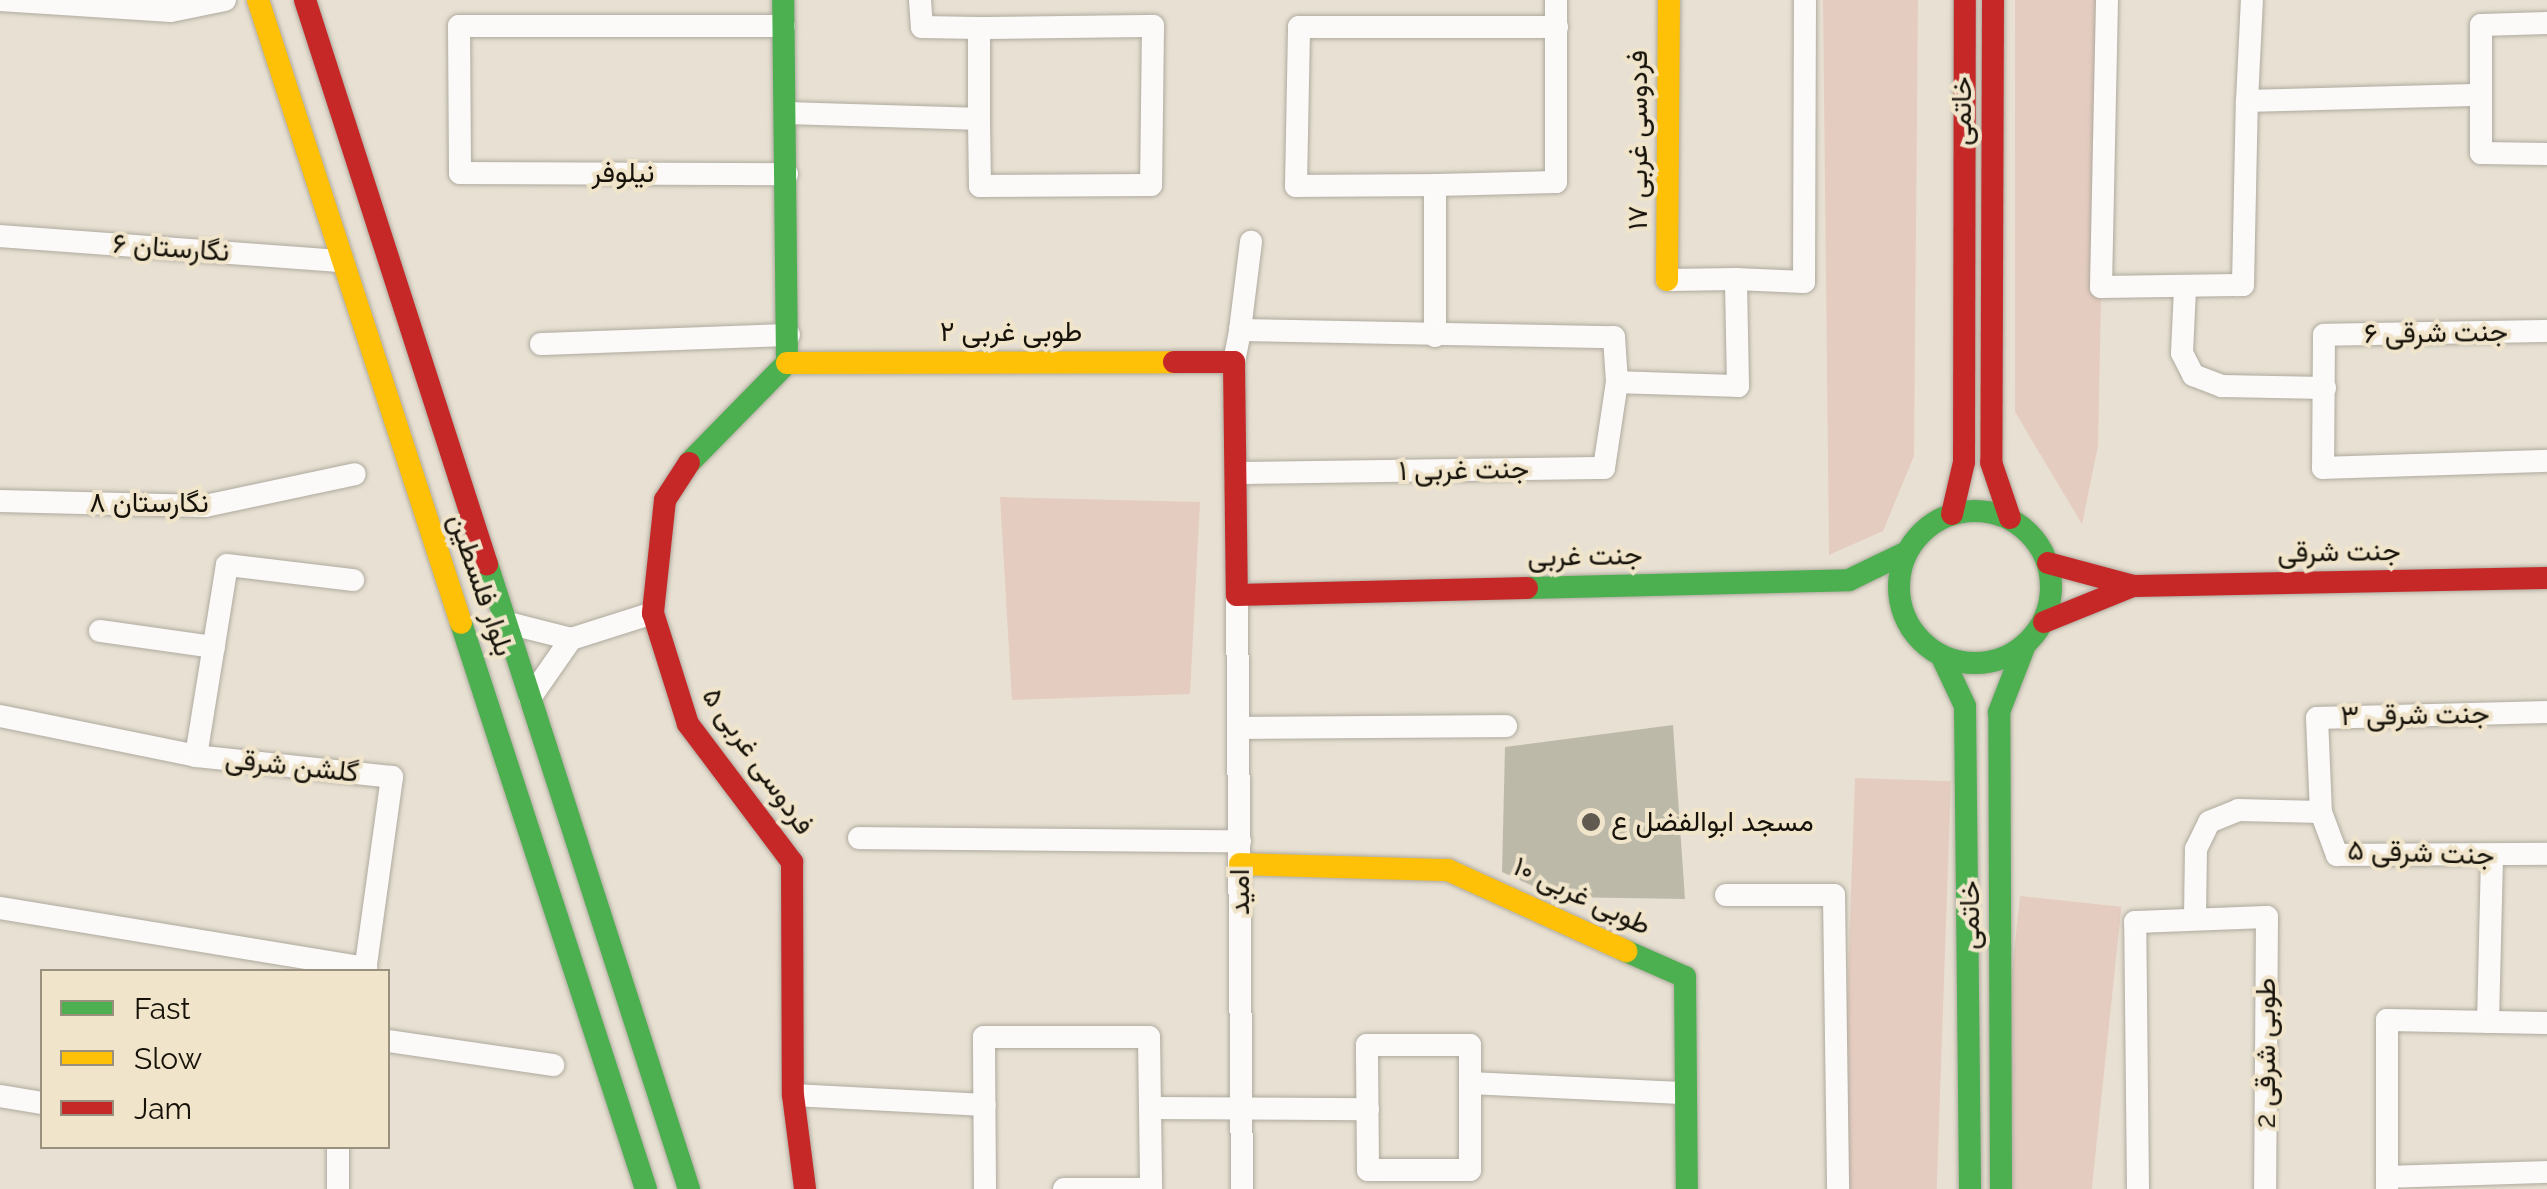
<!DOCTYPE html>
<html>
<head>
<meta charset="utf-8">
<style>
  body { margin:0 }
  #map { position:relative; width:2547px; height:1189px; overflow:hidden; background:#e8e1d3; font-family:Raleway,Vazirmatn,sans-serif }
  div>[style] { position:absolute }
  .green>* { inset:0; background:#e5ccc0; transform-origin:0 0 }
  .building>* { inset:0; background:#bdb9a9 }
  .roads { filter:drop-shadow(0 0 2px #afaa9f) drop-shadow(0 0 2px #afaa9f) }
  .street>* { height:22px; margin:-11px; padding:0 11px; transform-origin:11px; border-radius:11px; background:#fcfaf8 }
  .fast>* { height:22px; margin:-11px; padding:0 11px; transform-origin:11px; border-radius:11px; background:#4caf50 }
  .fast>.ring { margin:-11px; padding:0; box-sizing:content-box; background:none; border:22px solid #4caf50; border-radius:50% }
  .slow>* { height:22px; margin:-11px; padding:0 11px; transform-origin:11px; border-radius:11px; background:#ffc107 }
  .jam>* { height:22px; margin:-11px; padding:0 11px; transform-origin:11px; border-radius:11px; background:#c62828 }
  .dots>* { width:28px; height:28px; translate:-50% -50%; box-sizing:border-box; border:5px solid #f0e4cb; border-radius:50% }
  span { translate:-50% -50%; white-space:nowrap; text-align:center; line-height:1.15; -webkit-text-stroke:8px #f0e4cb; paint-order:stroke }
  .street-label { font-size:28px; color:#161209 }
  .poi-label { font-size:28px; color:#161209 }
  .left { translate:0 -50%; text-align:left }
  .legend { position:absolute; left:40px; top:969px; width:350px; height:180px; box-sizing:border-box; background:#f0e4cb; border:2px solid #99907d; margin:0; padding:12px 18px; list-style:none; font-size:30px; color:#161209 }
  .legend li { display:flex; align-items:center; gap:20px; height:50px }
  .legend b { width:50px; border:2px solid #99907d }
</style>
</head>
<body>
<div id="map">
  <div class="green">
    <i style="clip-path:polygon(1823px 0,1918px 0,1914px 456px,1883px 531px,1829px 555px)"></i>
    <i style="clip-path:polygon(2015px 0,2107px 0,2098px 446px,2082px 524px,2015px 412px)"></i>
    <i style="clip-path:polygon(1000px 497px,1200px 502px,1190px 694px,1012px 700px)"></i>
    <i style="left:1855px;top:778px;width:96px;height:411px;rotate:2deg"></i>
    <i style="left:2020px;top:896px;width:102px;height:293px;rotate:6deg"></i>
  </div>
  <div class="building">
    <i style="clip-path:polygon(1673px 725px,1685px 899px,1557px 897px,1502px 872px,1505px 747px)"></i>
  </div>
  <div class="roads">
    <div class="street">
      <i style="left:0;top:0;width:171px;rotate:3.7deg"></i>
      <i style="left:171px;top:11px;width:55px;rotate:-11.5deg"></i>
      <i style="left:920px;top:0;width:27px;rotate:86deg"></i>
      <i style="left:922px;top:27px;width:57px;rotate:1deg"></i>
      <i style="left:2107px;top:0;width:287px;rotate:91.2deg"></i>
      <i style="left:2101px;top:287px;width:142px;rotate:-0.8deg"></i>
      <i style="left:2243px;top:285px;width:184px;rotate:-88.8deg"></i>
      <i style="left:2247px;top:101px;width:234px;rotate:-1.5deg"></i>
      <i style="left:2547px;top:23px;width:66px;rotate:178.3deg"></i>
      <i style="left:2481px;top:25px;width:128px;rotate:90deg"></i>
      <i style="left:2481px;top:153px;width:66px;rotate:0.9deg"></i>
      <i style="left:784px;top:26px;width:325px;rotate:180deg"></i>
      <i style="left:459px;top:26px;width:147px;rotate:89.6deg"></i>
      <i style="left:460px;top:173px;width:327px;rotate:0.2deg"></i>
      <i style="left:2247px;top:101px;width:101px;rotate:-87.2deg"></i>
      <i style="left:789px;top:113px;width:190px;rotate:1.8deg"></i>
      <i style="left:979px;top:119px;width:91px;rotate:-90deg"></i>
      <i style="left:979px;top:28px;width:174px;rotate:-0.7deg"></i>
      <i style="left:1153px;top:26px;width:159px;rotate:90.7deg"></i>
      <i style="left:1151px;top:185px;width:171px;rotate:179.7deg"></i>
      <i style="left:980px;top:186px;width:67px;rotate:-90.9deg"></i>
      <i style="left:1435px;top:185px;width:121px;rotate:-1.4deg"></i>
      <i style="left:1556px;top:182px;width:182px;rotate:-90deg"></i>
      <i style="left:0;top:236px;width:343px;rotate:4.2deg"></i>
      <i style="left:1736px;top:279px;width:68px;rotate:2.5deg"></i>
      <i style="left:1804px;top:282px;width:282px;rotate:-89.8deg"></i>
      <i style="left:2185px;top:289px;width:64px;rotate:92.7deg"></i>
      <i style="left:2182px;top:353px;width:25px;rotate:63deg"></i>
      <i style="left:2193px;top:375px;width:31px;rotate:21deg"></i>
      <i style="left:2222px;top:386px;width:103px;rotate:1.1deg"></i>
      <i style="left:1240px;top:330px;width:89px;rotate:-82.9deg"></i>
      <i style="left:2547px;top:331px;width:223px;rotate:179deg"></i>
      <i style="left:2324px;top:335px;width:133px;rotate:90.4deg"></i>
      <i style="left:2323px;top:468px;width:224px;rotate:-1.8deg"></i>
      <i style="left:1435px;top:336px;width:151px;rotate:-90deg"></i>
      <i style="left:1435px;top:185px;width:139px;rotate:179.6deg"></i>
      <i style="left:1296px;top:186px;width:159px;rotate:-88.9deg"></i>
      <i style="left:1299px;top:27px;width:258px"></i>
      <i style="left:541px;top:344px;width:248px;rotate:-2.1deg"></i>
      <i style="left:1234px;top:362px;width:33px;rotate:-79deg"></i>
      <i style="left:1240px;top:330px;width:374px;rotate:1.1deg"></i>
      <i style="left:1614px;top:337px;width:45px;rotate:86.2deg"></i>
      <i style="left:1617px;top:382px;width:87px;rotate:98.6deg"></i>
      <i style="left:1604px;top:468px;width:368px;rotate:179.2deg"></i>
      <i style="left:1617px;top:382px;width:121px;rotate:1.9deg"></i>
      <i style="left:1738px;top:386px;width:107px;rotate:-91.1deg"></i>
      <i style="left:1736px;top:279px;width:69px;rotate:179.2deg"></i>
      <i style="left:0;top:501px;width:205px;rotate:1.4deg"></i>
      <i style="left:205px;top:506px;width:153px;rotate:-12deg"></i>
      <i style="left:1237px;top:595px;width:594px;rotate:89.52deg"></i>
      <i style="left:504px;top:622px;width:69px;rotate:14.2deg"></i>
      <i style="left:571px;top:639px;width:86px;rotate:-17.6deg"></i>
      <i style="left:100px;top:631px;width:115px;rotate:8deg"></i>
      <i style="left:530px;top:698px;width:72px;rotate:-55.2deg"></i>
      <i style="left:2547px;top:712px;width:230px;rotate:178.5deg"></i>
      <i style="left:2317px;top:718px;width:94px;rotate:87.6deg"></i>
      <i style="left:2321px;top:812px;width:46px;rotate:69.6deg"></i>
      <i style="left:2337px;top:855px;width:210px;rotate:-0.3deg"></i>
      <i style="left:0;top:716px;width:200px;rotate:11.5deg"></i>
      <i style="left:196px;top:756px;width:197px;rotate:6.1deg"></i>
      <i style="left:392px;top:777px;width:197px;rotate:97.9deg"></i>
      <i style="left:1239px;top:728px;width:267px;rotate:-0.4deg"></i>
      <i style="left:196px;top:756px;width:193px;rotate:-80.8deg"></i>
      <i style="left:227px;top:565px;width:127px;rotate:6.8deg"></i>
      <i style="left:859px;top:838px;width:381px;rotate:0.5deg"></i>
      <i style="left:1726px;top:895px;width:108px"></i>
      <i style="left:1834px;top:895px;width:294px;rotate:89.2deg"></i>
      <i style="left:0;top:908px;width:371px;rotate:9.3deg"></i>
      <i style="left:2195px;top:918px;width:69px;rotate:-89.2deg"></i>
      <i style="left:2196px;top:849px;width:30px;rotate:-64deg"></i>
      <i style="left:2209px;top:822px;width:31px;rotate:-22deg"></i>
      <i style="left:2238px;top:810px;width:83px;rotate:1.4deg"></i>
      <i style="left:2488px;top:1022px;width:166px;rotate:-88.6deg"></i>
      <i style="left:388px;top:1041px;width:167px;rotate:8.3deg"></i>
      <i style="left:1367px;top:1045px;width:103px"></i>
      <i style="left:1470px;top:1045px;width:125px;rotate:90deg"></i>
      <i style="left:1470px;top:1170px;width:102px;rotate:180deg"></i>
      <i style="left:1368px;top:1170px;width:125px;rotate:-90.5deg"></i>
      <i style="left:1470px;top:1083px;width:216px;rotate:2.7deg"></i>
      <i style="left:793px;top:1095px;width:192px;rotate:3deg"></i>
      <i style="left:0;top:1096px;width:43px;rotate:9.5deg"></i>
      <i style="left:1150px;top:1108px;width:218px;rotate:0.3deg"></i>
      <i style="left:2387px;top:1177px;width:160px;rotate:-1.8deg"></i>
      <i style="left:338px;top:1189px;width:43px;rotate:-90deg"></i>
      <i style="left:985px;top:1189px;width:152px;rotate:-90.4deg"></i>
      <i style="left:984px;top:1037px;width:165px"></i>
      <i style="left:1149px;top:1037px;width:152px;rotate:89.2deg"></i>
      <i style="left:1151px;top:1189px;width:87px;rotate:180deg"></i>
      <i style="left:2138px;top:1189px;width:267px;rotate:-90.6deg"></i>
      <i style="left:2135px;top:922px;width:132px;rotate:-2.2deg"></i>
      <i style="left:2267px;top:917px;width:272px;rotate:90.4deg"></i>
      <i style="left:2387px;top:1189px;width:169px;rotate:-90deg"></i>
      <i style="left:2387px;top:1020px;width:160px;rotate:1.1deg"></i>
    </div>
    <div class="fast">
      <i style="left:689px;top:463px;width:140px;rotate:-45.6deg"></i>
      <i style="left:787px;top:363px;width:363px;rotate:-90.6deg"></i>
      <i class="ring" style="left:1899px;top:511px;width:130px;height:130px"></i>
      <i style="left:487px;top:564px;width:657px;rotate:72.09deg"></i>
      <i style="left:1527px;top:588px;width:322px;rotate:-1.4deg"></i>
      <i style="left:1849px;top:580px;width:64px;rotate:-25.8deg"></i>
      <i style="left:461px;top:623px;width:595px;rotate:71.9deg"></i>
      <i style="left:1941px;top:655px;width:56px;rotate:64.8deg"></i>
      <i style="left:1965px;top:706px;width:483px;rotate:89.4deg"></i>
      <i style="left:1626px;top:951px;width:64px;rotate:23.8deg"></i>
      <i style="left:1685px;top:977px;width:212px;rotate:89.5deg"></i>
      <i style="left:2001px;top:1189px;width:477px;rotate:-90.2deg"></i>
      <i style="left:1999px;top:712px;width:72px;rotate:-68.8deg"></i>
    </div>
    <div class="slow">
      <i style="left:258px;top:0;width:655px;rotate:71.95deg"></i>
      <i style="left:1667px;top:280px;width:280px;rotate:-89.6deg"></i>
      <i style="left:787px;top:363px;width:387px;rotate:-0.1deg"></i>
      <i style="left:1240px;top:864px;width:208px;rotate:1.7deg"></i>
      <i style="left:1448px;top:870px;width:196px;rotate:24.5deg"></i>
    </div>
    <div class="jam">
      <i style="left:305px;top:0;width:593px;rotate:72.12deg"></i>
      <i style="left:1993px;top:0;width:462px;rotate:90.2deg"></i>
      <i style="left:1991px;top:462px;width:59px;rotate:71.3deg"></i>
      <i style="left:1174px;top:362px;width:60px"></i>
      <i style="left:1234px;top:362px;width:233px;rotate:89.3deg"></i>
      <i style="left:1237px;top:595px;width:290px;rotate:-1.4deg"></i>
      <i style="left:689px;top:463px;width:44px;rotate:123deg"></i>
      <i style="left:665px;top:500px;width:114px;rotate:96.1deg"></i>
      <i style="left:653px;top:613px;width:116px;rotate:72.5deg"></i>
      <i style="left:688px;top:724px;width:173px;rotate:53deg"></i>
      <i style="left:792px;top:862px;width:233px;rotate:89.8deg"></i>
      <i style="left:793px;top:1095px;width:95px;rotate:82.7deg"></i>
      <i style="left:1952px;top:514px;width:53px;rotate:-77deg"></i>
      <i style="left:1964px;top:462px;width:462px;rotate:-89.9deg"></i>
      <i style="left:2048px;top:563px;width:88px;rotate:15.1deg"></i>
      <i style="left:2133px;top:586px;width:414px;rotate:-1.1deg"></i>
      <i style="left:2044px;top:622px;width:96px;rotate:-22deg"></i>
    </div>
  </div>
  <div class="dots">
    <i style="left:1591px;top:822px;background:#605a50"></i>
  </div>
  <div class="street-label">
    <span style="left:1962px;top:111px;rotate:-90deg">خاتمی</span>
    <span style="left:1638px;top:140px;rotate:-90deg">فردوسی غربی ۱۷</span>
    <span style="left:623px;top:173px">نیلوفر</span>
    <span style="left:171px;top:248px;rotate:4deg">نگارستان ۶</span>
    <span style="left:1011px;top:332px">طوبی غربی ۲</span>
    <span style="left:2436px;top:333px;rotate:-1deg">جنت شرقی ۶</span>
    <span style="left:1464px;top:470px;rotate:-1deg">جنت غربی ۱</span>
    <span style="left:149px;top:503px">نگارستان ۸</span>
    <span style="left:2339px;top:552px;rotate:-1deg">جنت شرقی</span>
    <span style="left:1585px;top:556px;rotate:-1deg">جنت غربی</span>
    <span style="left:481px;top:585px;rotate:71deg">بلوار فلسطین</span>
    <span style="left:2415px;top:715px;rotate:-1deg">جنت شرقی ۳</span>
    <span style="left:758px;top:761px;rotate:55deg">فردوسی غربی ۵</span>
    <span style="left:292px;top:766px;rotate:6deg">گلشن شرقی</span>
    <span style="left:2421px;top:853px;rotate:2deg">جنت شرقی ۵</span>
    <span style="left:1240px;top:892px;rotate:-90deg">امید</span>
    <span style="left:1582px;top:896px;rotate:25deg">طوبی غربی ۱۰</span>
    <span style="left:1970px;top:915px;rotate:-90deg">خاتمی</span>
    <span style="left:2266px;top:1053px;rotate:-90deg">طوبی شرقی 2</span>
  </div>
  <div class="poi-label">
    <span class="left" style="left:1611px;top:822px">مسجد ابوالفضل ع</span>
  </div>
  <ul class="legend">
  <li><b style="height:12px;background:#4caf50"></b>Fast</li>
  <li><b style="height:12px;background:#ffc107"></b>Slow</li>
  <li><b style="height:12px;background:#c62828"></b>Jam</li>
  </ul>
</div>
</body>
</html>
